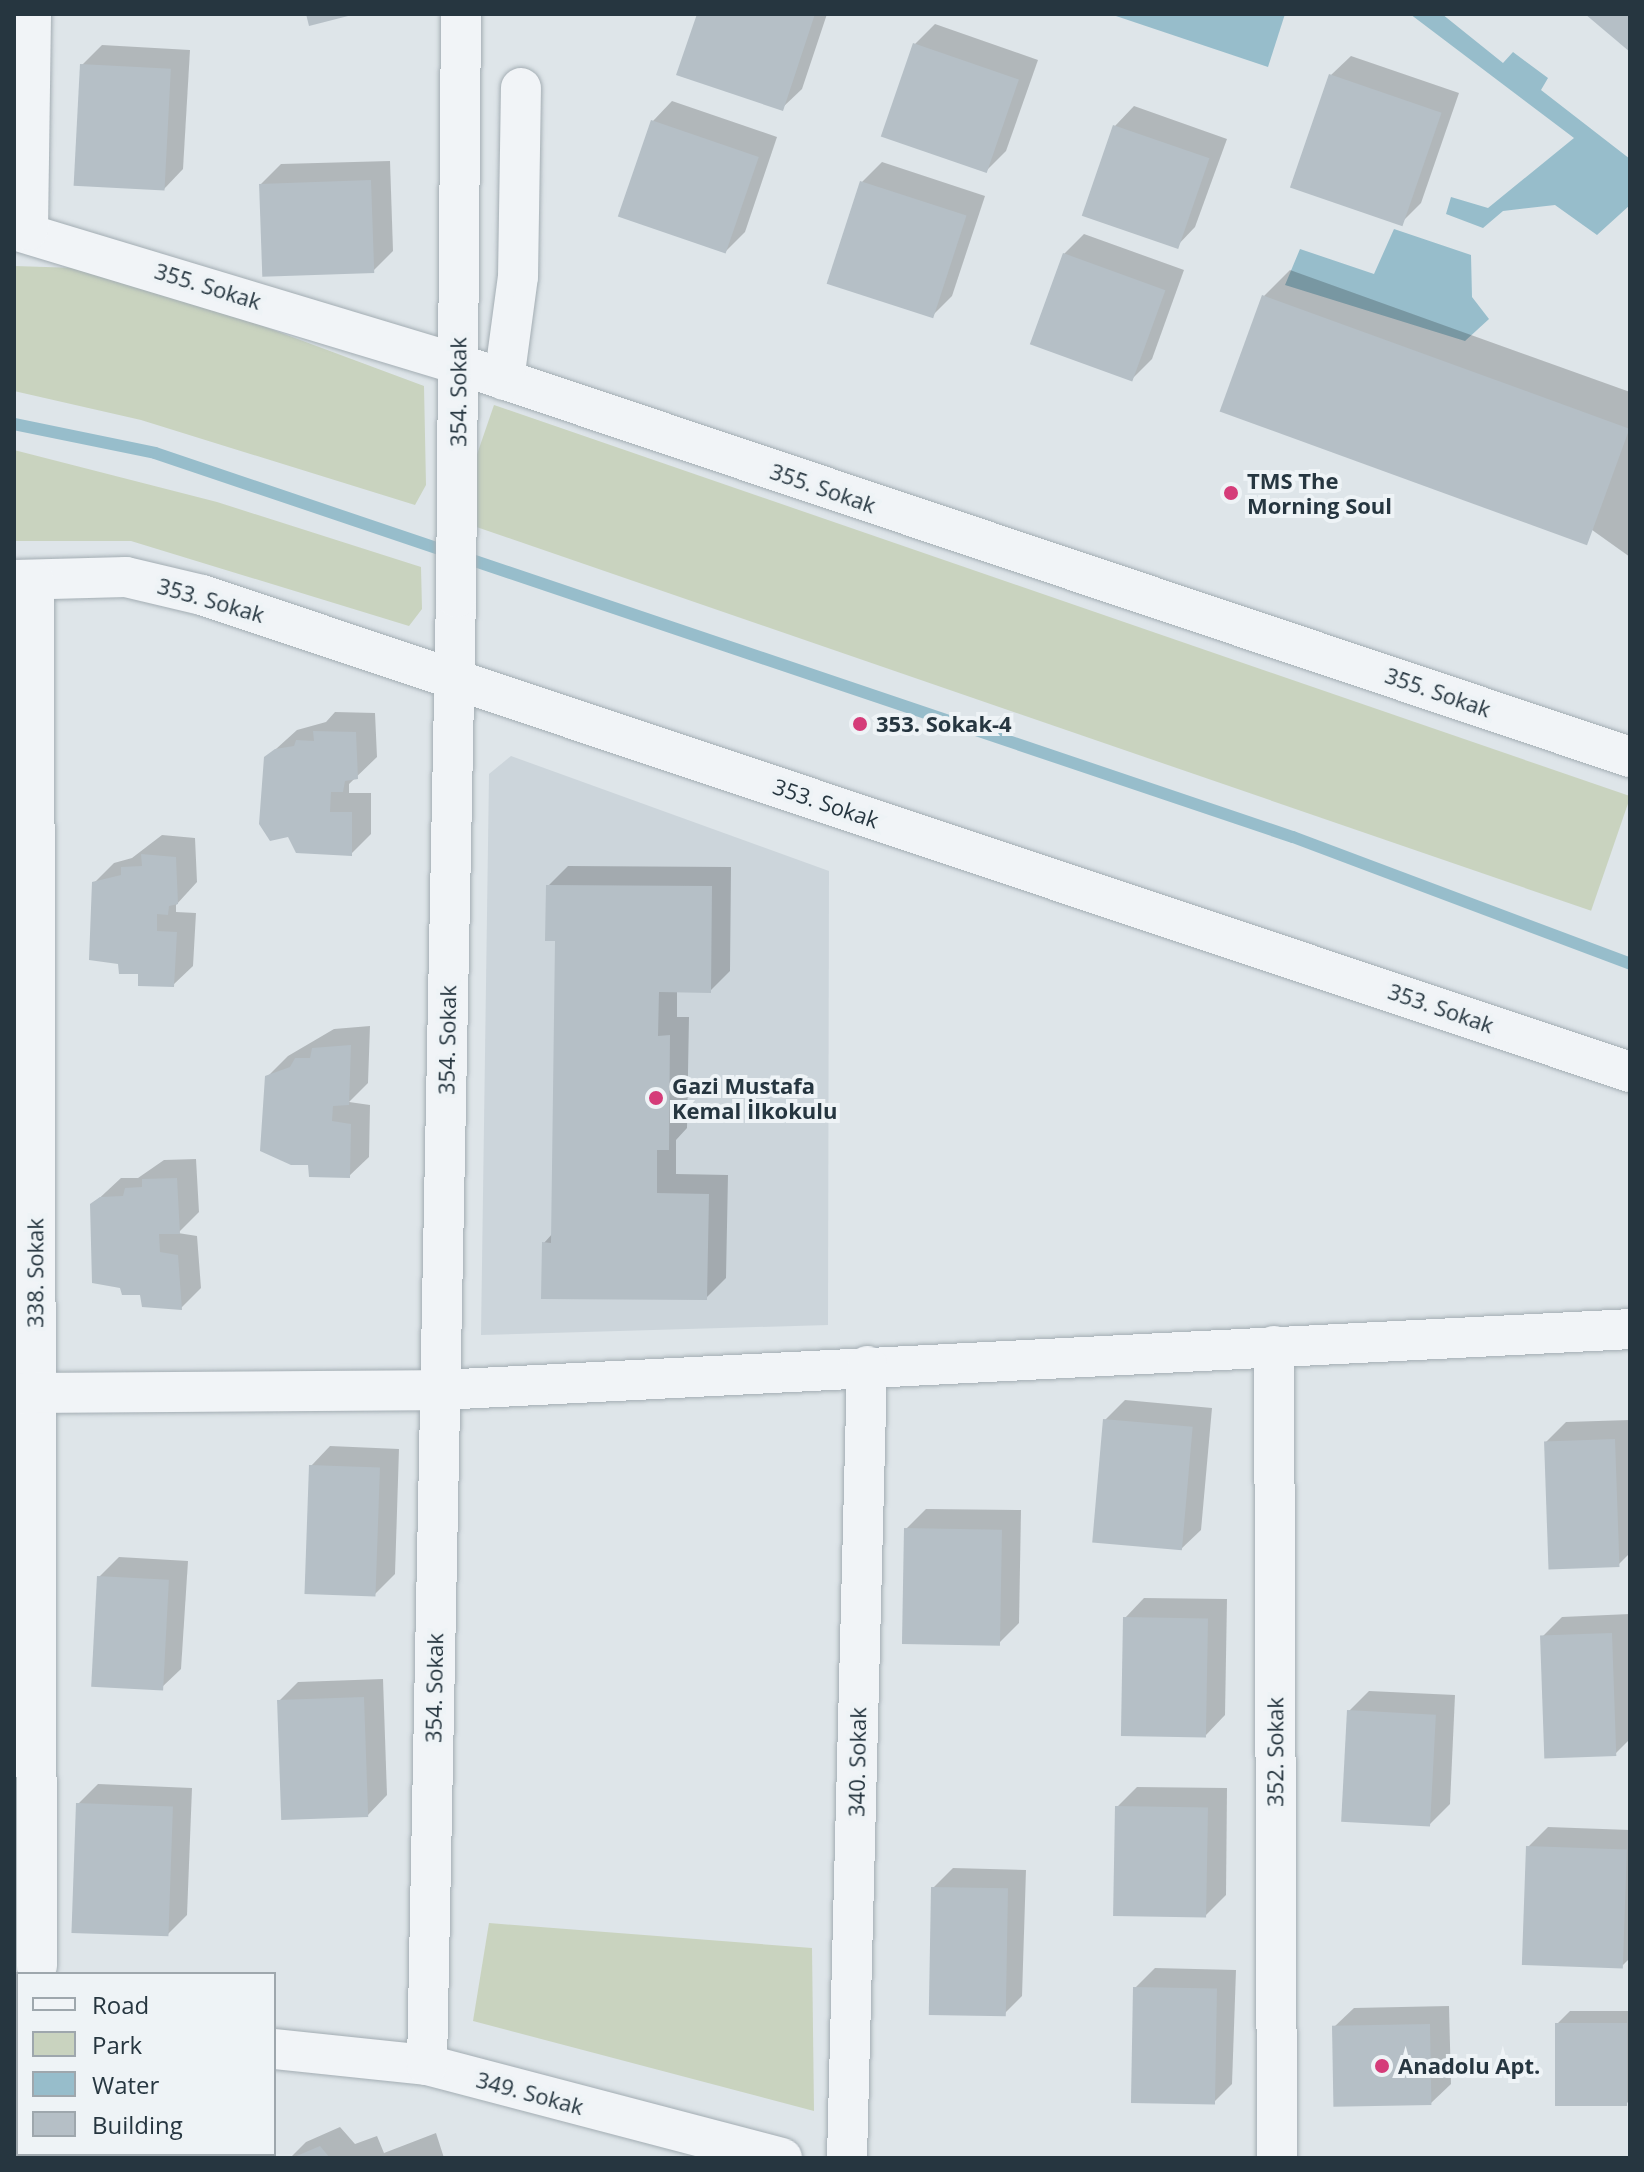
<!DOCTYPE html>
<html>
<head>
<meta charset="utf-8">
<style>
  body { margin:0 }
  #map { position:relative; width:1644px; height:2172px; overflow:hidden; background:#dee5e9; font-family:"Open Sans",sans-serif }
  div>[style] { position:absolute }
  .built>* { inset:0; background:#ccd5db }
  .green>* { inset:0; background:#c9d3bf; transform-origin:0 0 }
  .water>* { inset:0; background:#97bdcb }
  .shadow>* { inset:0; background:#0003 }
  .stream>* { height:12px; margin:-6px; padding:0 6px; transform-origin:6px; border-radius:6px; background:#97bdcb }
  .building>* { inset:0; background:#b5bfc6; transform-origin:0 0 }
  .roads { filter:drop-shadow(0 0 2px #a3adb3) drop-shadow(0 0 2px #a3adb3) }
  .street>* { height:40px; margin:-20px; padding:0 20px; transform-origin:20px; border-radius:20px; background:#f1f4f7 }
  .dots>* { width:22px; height:22px; translate:-50% -50%; box-sizing:border-box; border:4px solid #eef3f6; border-radius:50% }
  span { translate:-50% -50%; white-space:nowrap; text-align:center; line-height:1.15; -webkit-text-stroke:8px #eef3f6; paint-order:stroke }
  .street-label { font-size:22px; color:#263640 }
  .poi-label { font-size:22px; color:#263640; font-weight:700 }
  .left { translate:0 -50%; text-align:left }
  .frame { position:absolute; inset:0; border:16px solid #263640; pointer-events:none }
  .legend { position:absolute; left:16px; top:1972px; width:260px; height:184px; box-sizing:border-box; background:#eef3f6; border:2px solid #9ea7ad; margin:0; padding:10px 14px; list-style:none; font-size:24px; color:#263640 }
  .legend li { display:flex; align-items:center; gap:16px; height:40px }
  .legend b { width:40px; border:2px solid #9ea7ad }
</style>
</head>
<body>
<div id="map">
  <div class="built">
    <i style="clip-path:polygon(511px 756px,829px 871px,828px 1325px,481px 1335px,489px 774px)"></i>
  </div>
  <div class="green">
    <i style="clip-path:polygon(14px 266px,109px 269px,424px 386px,426px 485px,415px 505px,141px 420px,14px 391px)"></i>
    <i style="left:494px;top:405px;width:1202px;height:121px;rotate:19deg"></i>
    <i style="clip-path:polygon(14px 450px,217px 502px,421px 567px,422px 609px,409px 626px,131px 541px,14px 541px)"></i>
    <i style="clip-path:polygon(489px 1923px,812px 1948px,814px 2111px,473px 2021px)"></i>
  </div>
  <div class="water">
    <i style="clip-path:polygon(1110px 14px,1285px 14px,1268px 67px)"></i>
    <i style="clip-path:polygon(1410px 14px,1442px 14px,1503px 63px,1513px 52px,1548px 78px,1541px 90px,1630px 159px,1630px 205px,1597px 235px,1555px 205px,1503px 211px,1483px 228px,1446px 214px,1451px 197px,1488px 208px,1574px 138px)"></i>
    <i style="clip-path:polygon(1394px 229px,1471px 255px,1472px 297px,1489px 319px,1465px 341px,1285px 285px,1300px 249px,1374px 274px)"></i>
  </div>
  <div class="shadow">
    <i style="clip-path:polygon(699px 14px,827px 14px,802px 89px,782px 108px)"></i>
    <i style="clip-path:polygon(935px 24px,1038px 60px,1006px 151px,986px 171px,915px 44px)"></i>
    <i style="clip-path:polygon(102px 45px,190px 50px,183px 169px,164px 189px,82px 65px)"></i>
    <i style="clip-path:polygon(1351px 56px,1459px 93px,1421px 203px,1401px 223px,1331px 75px)"></i>
    <i style="clip-path:polygon(672px 101px,777px 137px,745px 232px,725px 252px,653px 121px)"></i>
    <i style="clip-path:polygon(1134px 106px,1227px 139px,1195px 227px,1176px 247px,1115px 126px)"></i>
    <i style="clip-path:polygon(390px 161px,393px 251px,373px 271px,261px 184px,281px 164px)"></i>
    <i style="clip-path:polygon(882px 162px,985px 196px,952px 296px,932px 316px,862px 182px)"></i>
    <i style="clip-path:polygon(1084px 234px,1184px 270px,1152px 359px,1132px 379px,1064px 254px)"></i>
    <i style="clip-path:polygon(1290px 270px,1630px 392px,1630px 557px,1264px 296px)"></i>
    <i style="clip-path:polygon(335px 712px,375px 713px,377px 757px,349px 784px,349px 793px,371px 793px,371px 834px,351px 854px,266px 758px,297px 730px,326px 722px)"></i>
    <i style="clip-path:polygon(162px 835px,195px 838px,197px 882px,176px 905px,176px 912px,196px 913px,193px 966px,173px 985px,140px 972px,94px 883px,114px 863px,132px 858px)"></i>
    <i style="clip-path:polygon(568px 866px,731px 867px,730px 971px,710px 991px,677px 990px,677px 1017px,689px 1017px,687px 1128px,676px 1140px,676px 1174px,728px 1175px,726px 1278px,706px 1298px,544px 1243px,553px 1233px,557px 939px,548px 886px)"></i>
    <i style="clip-path:polygon(370px 1026px,368px 1083px,349px 1102px,370px 1105px,369px 1157px,349px 1176px,309px 1163px,267px 1077px,288px 1056px,334px 1029px)"></i>
    <i style="clip-path:polygon(196px 1159px,199px 1212px,178px 1233px,197px 1236px,201px 1288px,181px 1308px,142px 1293px,92px 1205px,121px 1178px,138px 1178px,164px 1160px)"></i>
    <i style="clip-path:polygon(1125px 1400px,1212px 1408px,1201px 1530px,1181px 1549px,1105px 1420px)"></i>
    <i style="clip-path:polygon(1630px 1420px,1630px 1553px,1618px 1565px,1546px 1442px,1566px 1422px)"></i>
    <i style="clip-path:polygon(330px 1446px,399px 1449px,395px 1574px,375px 1594px,311px 1466px)"></i>
    <i style="clip-path:polygon(926px 1509px,1021px 1510px,1019px 1623px,999px 1643px,906px 1529px)"></i>
    <i style="clip-path:polygon(119px 1557px,188px 1561px,181px 1669px,161px 1688px,99px 1577px)"></i>
    <i style="clip-path:polygon(1144px 1598px,1227px 1599px,1225px 1715px,1206px 1735px,1125px 1618px)"></i>
    <i style="clip-path:polygon(1630px 1614px,1630px 1739px,1615px 1754px,1542px 1637px,1562px 1617px)"></i>
    <i style="clip-path:polygon(383px 1679px,387px 1795px,368px 1815px,279px 1701px,298px 1682px)"></i>
    <i style="clip-path:polygon(1369px 1691px,1455px 1695px,1450px 1804px,1430px 1824px,1349px 1711px)"></i>
    <i style="clip-path:polygon(98px 1784px,192px 1788px,187px 1915px,167px 1935px,78px 1804px)"></i>
    <i style="clip-path:polygon(1137px 1787px,1227px 1788px,1226px 1895px,1206px 1915px,1117px 1807px)"></i>
    <i style="clip-path:polygon(1548px 1827px,1630px 1830px,1630px 1958px,1623px 1965px,1528px 1847px)"></i>
    <i style="clip-path:polygon(953px 1868px,1026px 1870px,1022px 1996px,1003px 2015px,933px 1888px)"></i>
    <i style="clip-path:polygon(1155px 1968px,1236px 1970px,1232px 2084px,1212px 2104px,1135px 1988px)"></i>
    <i style="clip-path:polygon(1449px 2006px,1451px 2084px,1431px 2103px,1334px 2027px,1354px 2008px)"></i>
    <i style="clip-path:polygon(1570px 2011px,1630px 2011px,1630px 2100px,1625px 2105px,1557px 2024px)"></i>
    <i style="clip-path:polygon(340px 2127px,355px 2144px,377px 2136px,384px 2153px,436px 2133px,444px 2158px,290px 2158px,306px 2142px)"></i>
  </div>
  <div class="stream">
    <i style="left:14px;top:424px;width:144px;rotate:11.6deg"></i>
    <i style="left:155px;top:453px;width:1201px;rotate:18.65deg"></i>
    <i style="left:1293px;top:837px;width:360px;rotate:20.6deg"></i>
  </div>
  <div class="building">
    <i style="clip-path:polygon(306px 14px,352px 14px,352px 15px,309px 26px)"></i>
    <i style="clip-path:polygon(697px 14px,815px 14px,783px 111px,676px 75px)"></i>
    <i style="clip-path:polygon(1585px 14px,1630px 14px,1630px 52px)"></i>
    <i style="left:913px;top:43px;width:112px;height:99px;rotate:19deg"></i>
    <i style="left:80px;top:64px;width:91px;height:122px;rotate:3deg"></i>
    <i style="left:1329px;top:74px;width:119px;height:120px;rotate:19deg"></i>
    <i style="left:651px;top:120px;width:114px;height:102px;rotate:19deg"></i>
    <i style="left:1113px;top:125px;width:102px;height:96px;rotate:19deg"></i>
    <i style="left:371px;top:180px;width:93px;height:112px;rotate:88deg"></i>
    <i style="left:860px;top:181px;width:112px;height:108px;rotate:18deg"></i>
    <i style="left:1063px;top:253px;width:109px;height:97px;rotate:20deg"></i>
    <i style="left:1262px;top:295px;width:391px;height:124px;rotate:20deg"></i>
    <i style="clip-path:polygon(313px 731px,356px 732px,358px 779px,345px 781px,343px 792px,331px 792px,330px 812px,352px 812px,352px 856px,296px 853px,288px 837px,270px 841px,259px 824px,264px 757px,275px 749px,294px 746px,296px 740px,314px 741px)"></i>
    <i style="clip-path:polygon(141px 854px,176px 857px,178px 904px,169px 906px,168px 915px,157px 914px,157px 931px,177px 932px,174px 987px,138px 986px,138px 974px,119px 974px,118px 964px,89px 960px,92px 882px,121px 875px,121px 867px,142px 866px)"></i>
    <i style="clip-path:polygon(546px 885px,712px 886px,711px 993px,659px 992px,658px 1036px,670px 1035px,669px 1150px,657px 1150px,657px 1193px,709px 1194px,707px 1300px,541px 1299px,542px 1242px,551px 1243px,555px 941px,545px 941px)"></i>
    <i style="clip-path:polygon(351px 1045px,349px 1105px,333px 1106px,332px 1121px,351px 1124px,350px 1178px,309px 1177px,308px 1165px,291px 1165px,260px 1151px,265px 1076px,290px 1067px,295px 1058px,310px 1058px,312px 1048px)"></i>
    <i style="clip-path:polygon(177px 1178px,180px 1234px,159px 1234px,160px 1252px,178px 1255px,182px 1310px,142px 1307px,140px 1295px,122px 1295px,120px 1288px,92px 1283px,90px 1204px,100px 1197px,123px 1196px,125px 1188px,142px 1187px,142px 1179px)"></i>
    <i style="left:1103px;top:1419px;width:90px;height:124px;rotate:5deg"></i>
    <i style="left:1615px;top:1439px;width:128px;height:71px;rotate:88deg"></i>
    <i style="left:309px;top:1465px;width:71px;height:129px;rotate:2deg"></i>
    <i style="left:904px;top:1528px;width:98px;height:116px;rotate:1deg"></i>
    <i style="left:97px;top:1576px;width:72px;height:111px;rotate:3deg"></i>
    <i style="left:1123px;top:1617px;width:85px;height:119px;rotate:1deg"></i>
    <i style="left:1612px;top:1633px;width:123px;height:72px;rotate:88deg"></i>
    <i style="left:364px;top:1697px;width:120px;height:87px;rotate:88deg"></i>
    <i style="left:1347px;top:1710px;width:89px;height:112px;rotate:3deg"></i>
    <i style="left:76px;top:1803px;width:97px;height:130px;rotate:2deg"></i>
    <i style="left:1115px;top:1806px;width:93px;height:110px;rotate:1deg"></i>
    <i style="left:1526px;top:1846px;width:101px;height:119px;rotate:2deg"></i>
    <i style="left:931px;top:1887px;width:77px;height:128px;rotate:1deg"></i>
    <i style="left:1133px;top:1987px;width:84px;height:116px;rotate:1deg"></i>
    <i style="left:1555px;top:2023px;width:72px;height:83px"></i>
    <i style="left:1430px;top:2024px;width:81px;height:98px;rotate:89deg"></i>
    <i style="clip-path:polygon(320px 2146px,330px 2158px,292px 2158px)"></i>
  </div>
  <div class="roads">
    <div class="street">
      <i style="left:14px;top:230px;width:464px;rotate:16.8deg"></i>
      <i style="left:458px;top:364px;width:1236px;rotate:18.54deg"></i>
      <i style="left:28px;top:230px;width:216px;rotate:-89.2deg"></i>
      <i style="left:504px;top:380px;width:104px;rotate:-82.3deg"></i>
      <i style="left:518px;top:277px;width:189px;rotate:-89.1deg"></i>
      <i style="left:14px;top:580px;width:112px;rotate:-1.5deg"></i>
      <i style="left:126px;top:577px;width:78px;rotate:13.3deg"></i>
      <i style="left:202px;top:595px;width:1506px;rotate:18.47deg"></i>
      <i style="left:34px;top:580px;width:1386px;rotate:89.88deg"></i>
      <i style="left:1274px;top:1346px;width:812px;rotate:89.79deg"></i>
      <i style="left:14px;top:1393px;width:426px;rotate:-0.4deg"></i>
      <i style="left:440px;top:1390px;width:1192px;rotate:-2.93deg"></i>
      <i style="left:274px;top:2049px;width:154px;rotate:6deg"></i>
      <i style="left:427px;top:2065px;width:367px;rotate:14.7deg"></i>
      <i style="left:427px;top:2065px;width:1468px;rotate:-88.87deg"></i>
      <i style="left:456px;top:597px;width:583px;rotate:-89.51deg"></i>
      <i style="left:160px;top:2154px;width:4px;rotate:90deg"></i>
      <i style="left:847px;top:2158px;width:792px;rotate:-88.55deg"></i>
    </div>
  </div>
  <div class="dots">
    <i style="left:1231px;top:493px;background:#d53c79"></i>
    <i style="left:860px;top:724px;background:#d53c79"></i>
    <i style="left:656px;top:1098px;background:#d53c79"></i>
    <i style="left:1382px;top:2066px;background:#d53c79"></i>
  </div>
  <div class="street-label">
    <span style="left:208px;top:286px;rotate:17deg">355. Sokak</span>
    <span style="left:458px;top:392px;rotate:-90deg">354. Sokak</span>
    <span style="left:823px;top:488px;rotate:19deg">355. Sokak</span>
    <span style="left:211px;top:600px;rotate:16deg">353. Sokak</span>
    <span style="left:1438px;top:692px;rotate:19deg">355. Sokak</span>
    <span style="left:826px;top:803px;rotate:19deg">353. Sokak</span>
    <span style="left:1441px;top:1008px;rotate:19deg">353. Sokak</span>
    <span style="left:447px;top:1040px;rotate:-89deg">354. Sokak</span>
    <span style="left:35px;top:1273px;rotate:-90deg">338. Sokak</span>
    <span style="left:434px;top:1688px;rotate:-89deg">354. Sokak</span>
    <span style="left:1275px;top:1752px;rotate:-90deg">352. Sokak</span>
    <span style="left:857px;top:1762px;rotate:-89deg">340. Sokak</span>
    <span style="left:530px;top:2093px;rotate:15deg">349. Sokak</span>
  </div>
  <div class="poi-label">
    <span class="left" style="left:1247px;top:493px">TMS The<br>Morning Soul</span>
    <span class="left" style="left:876px;top:724px">353. Sokak-4</span>
    <span class="left" style="left:672px;top:1098px">Gazi Mustafa<br>Kemal İlkokulu</span>
    <span class="left" style="left:1398px;top:2066px">Anadolu Apt.</span>
  </div>
  <div class="frame"></div>
  <ul class="legend">
  <li><b style="height:10px;background:#f1f4f7"></b>Road</li>
  <li><b style="height:22px;background:#c9d3bf"></b>Park</li>
  <li><b style="height:22px;background:#97bdcb"></b>Water</li>
  <li><b style="height:22px;background:#b5bfc6"></b>Building</li>
  </ul>
</div>
</body>
</html>
